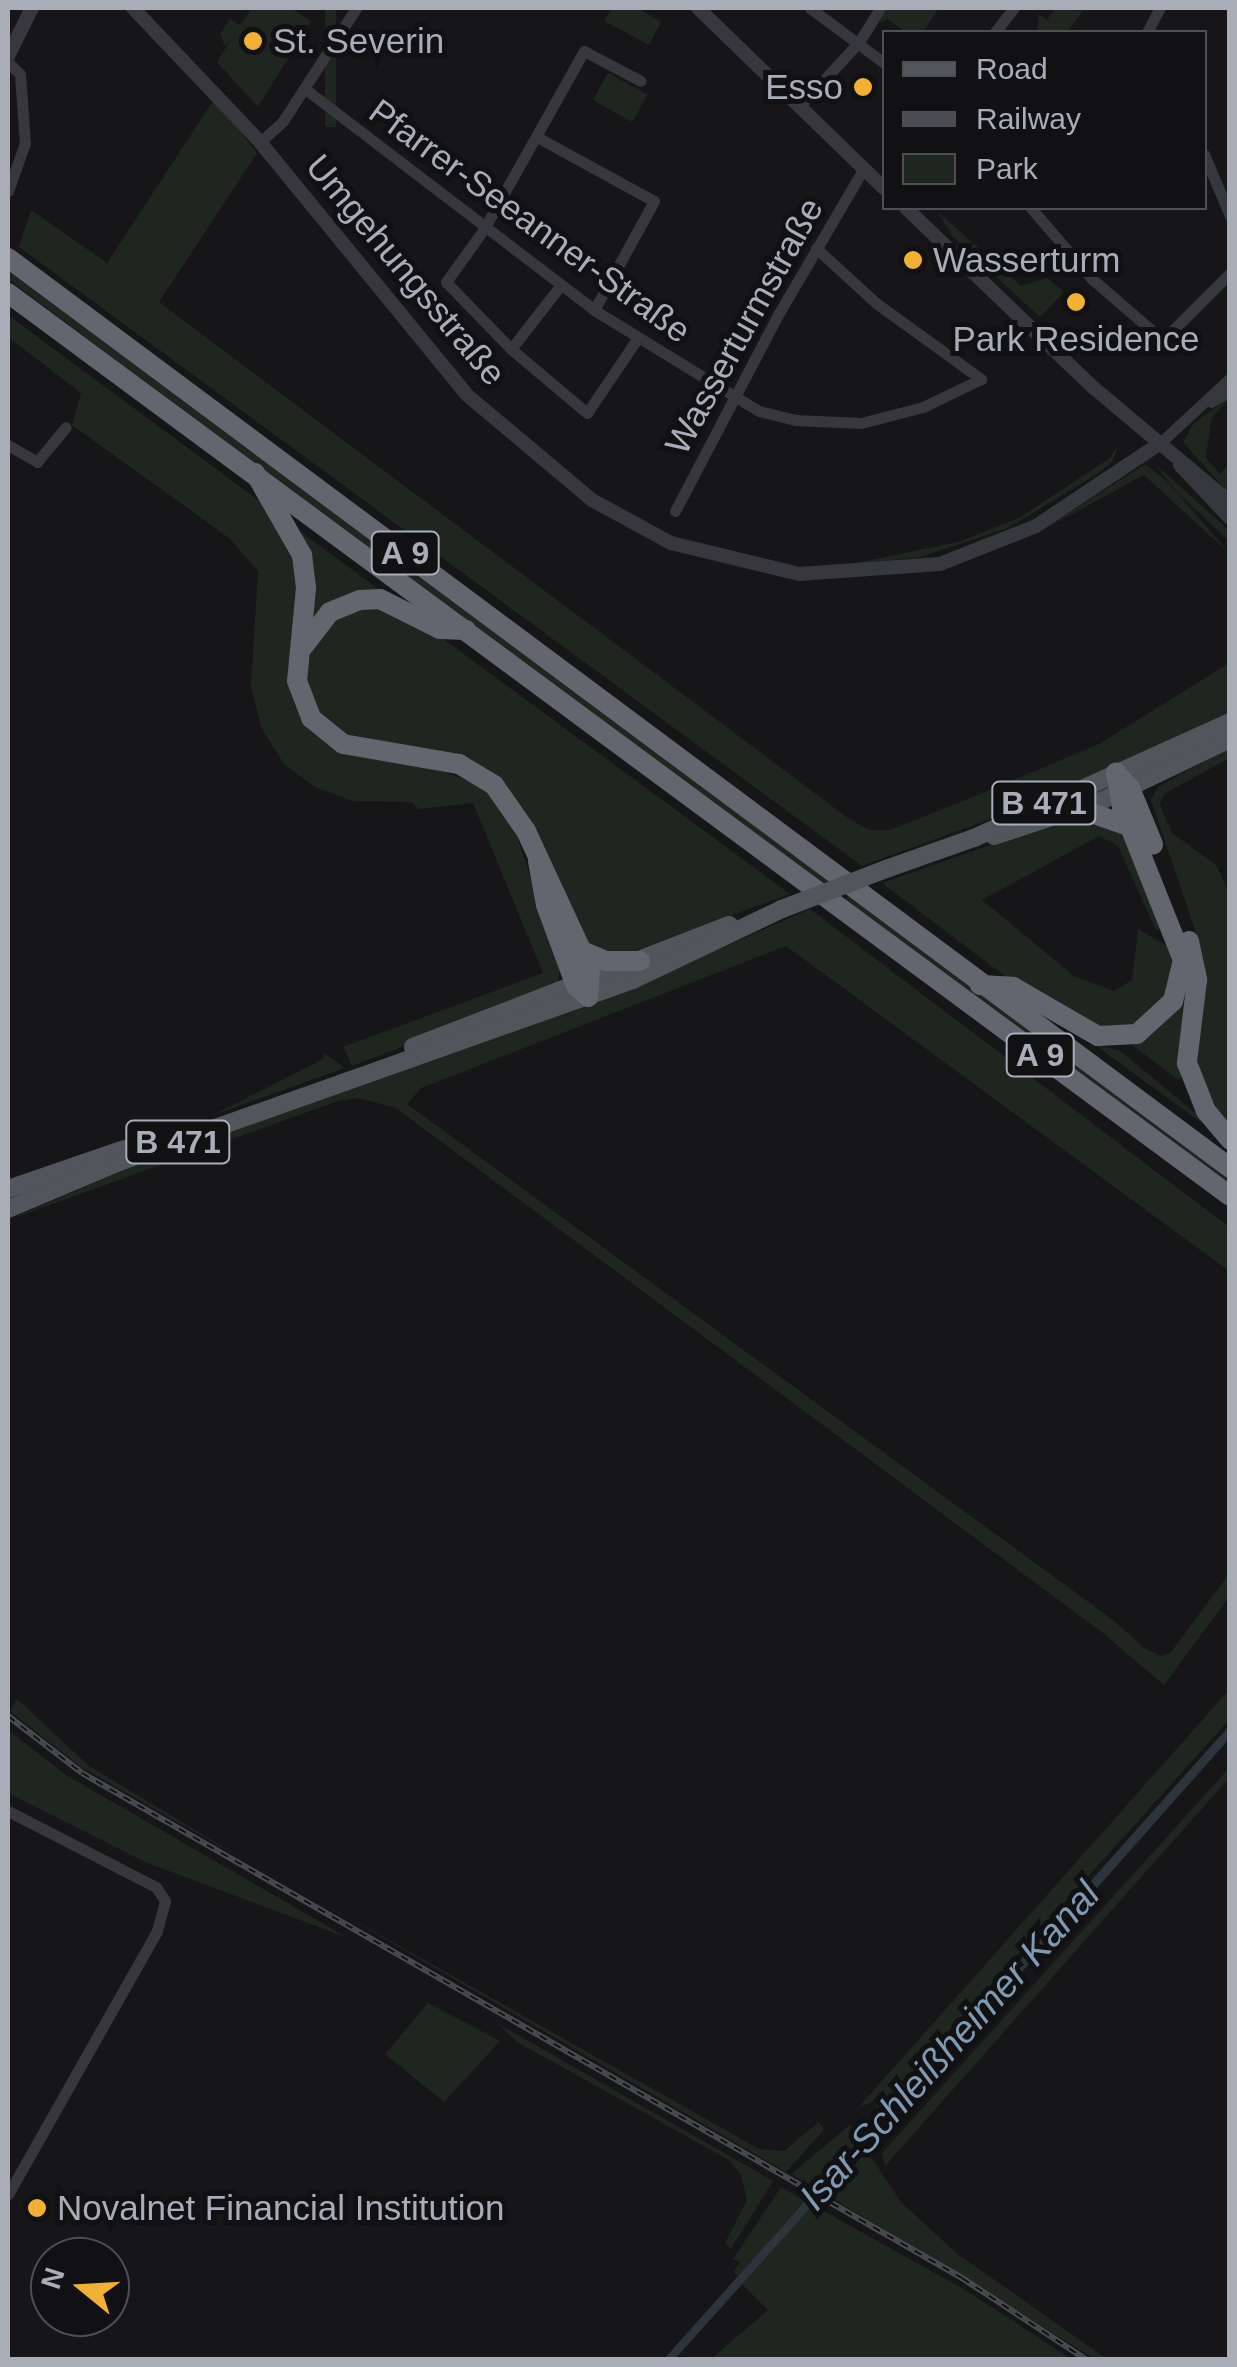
<!DOCTYPE html>
<html>
<head>
<meta charset="utf-8">
<style>
  body { margin:0 }
  #map { position:relative; width:1237px; height:2367px; overflow:hidden; background:#161618; font-family:Helvetica,sans-serif }
  div>[style] { position:absolute }
  .green>* { inset:0; background:#1e261f; transform-origin:0 0 }
  .water>* { inset:0; background:#2c353c }
  .minor>* { height:11px; margin:-5.5px; padding:0 5.5px; transform-origin:5.5px; border-radius:5.5px; background:#37383d }
  .tertiary>* { height:14px; margin:-7px; padding:0 7px; transform-origin:7px; border-radius:7px; background:#37383d }
  .primary>* { height:18px; margin:-9px; padding:0 9px; transform-origin:9px; border-radius:9px; background:#53555c }
  .motorway>* { height:20px; margin:-10px; padding:0 10px; transform-origin:10px; border-radius:10px; background:#63666e }
  .rail>* { height:6px; margin-top:-3px; transform-origin:0; background:repeating-linear-gradient(90deg,#111113 0 8px,#4a4c52 0 16px); box-sizing:border-box; border-block:2px solid #4a4c52 }
  .primary-bridge>* { height:18px; margin:-9px; padding:0 9px; transform-origin:9px; border-radius:9px; background:#53555c }
  .dots>* { width:28px; height:28px; translate:-50% -50%; box-sizing:border-box; border:5px solid #111113; border-radius:50% }
  span { translate:-50% -50%; white-space:nowrap; text-align:center; line-height:1.15; -webkit-text-stroke:10px #111113; paint-order:stroke }
  .shield-label span { padding:2px 8px; background:#111113; border:2px solid; border-radius:8px; -webkit-text-stroke-width:0 }
  .shield-label { font-size:32px; color:#a8adb8; font-weight:700 }
  .poi-label { font-size:35px; color:#a8adb8 }
  .left { translate:0 -50%; text-align:left }
  .right { translate:-100% -50%; text-align:right }
  .street-label { font-size:35px; color:#a8adb8 }
  .water-label { font-size:38px; color:#7f9bb3; font-style:italic }
  .frame { position:absolute; inset:0; border:10px solid #a8adb8; pointer-events:none }
  .legend { position:absolute; left:882px; top:30px; width:325px; height:180px; box-sizing:border-box; background:#111113; border:2px solid #4d4f55; margin:0; padding:12px 18px; list-style:none; font-size:30px; color:#a8adb8 }
  .legend li { display:flex; align-items:center; gap:20px; height:50px }
  .legend b { width:50px; border:2px solid #4d4f55 }
  .north { position:absolute; left:30px; top:2237px; width:100px; height:100px; box-sizing:border-box; background:#111113; border:2px solid #4d4f55; border-radius:50%; rotate:288deg; font-size:28px; font-weight:700; line-height:40px; text-align:center; color:#a8adb8 }
  .north::after { content:''; display:block; margin:auto; width:35px; height:45px; background:#f2b134; clip-path:polygon(50% 0,100% 100%,50% 72%,0 100%) }
</style>
</head>
<body>
<div id="map">
  <div class="green">
    <i style="clip-path:polygon(252px 8px,290px 8px,311px 21px,258px 107px,217px 62px,233px 36px,225px 46px,220px 34px,230px 19px,240px 25px)"></i>
    <i style="left:325px;top:8px;width:11px;height:119px"></i>
    <i style="clip-path:polygon(612px 8px,637px 8px,661px 22px,649px 45px,604px 21px)"></i>
    <i style="clip-path:polygon(888px 8px,939px 8px,923px 32px,905px 32px,888px 19px,879px 23px)"></i>
    <i style="clip-path:polygon(1055px 8px,1083px 11px,1067px 32px,1037px 32px,1039px 14px,1047px 20px)"></i>
    <i style="left:608px;top:73px;width:45px;height:31px;rotate:29deg"></i>
    <i style="clip-path:polygon(215px 98px,257px 153px,159px 302px,848px 818px,869px 830px,890px 830px,973px 797px,1099px 744px,1229px 663px,1229px 712px,1029px 805px,862px 866px,19px 247px,31px 210px,107px 263px)"></i>
    <i style="clip-path:polygon(938px 212px,1021px 286px,1047px 278px,1064px 292px,1040px 317px,953px 237px)"></i>
    <i style="clip-path:polygon(8px 271px,711px 792px,829px 881px,822px 884px,203px 425px,8px 279px)"></i>
    <i style="clip-path:polygon(8px 315px,262px 503px,296px 553px,297px 624px,311px 727px,482px 785px,514px 827px,560px 966px,558px 982px,536px 996px,352px 1066px,343px 1047px,543px 973px,473px 803px,419px 809px,411px 802px,352px 801px,315px 787px,284px 764px,262px 729px,251px 687px,258px 571px,229px 538px,72px 425px,81px 393px,8px 337px)"></i>
    <i style="clip-path:polygon(1229px 398px,1211px 419px,1206px 458px,1220px 474px,1229px 465px,1229px 494px,1183px 442px,1194px 423px)"></i>
    <i style="clip-path:polygon(1119px 444px,1112px 462px,1097px 474px,1008px 528px,920px 557px,851px 564px,958px 542px,1019px 518px,1110px 458px)"></i>
    <i style="clip-path:polygon(1154px 463px,1229px 530px,1229px 541px,1177px 492px)"></i>
    <i style="clip-path:polygon(1145px 464px,1166px 480px,1229px 553px,1144px 475px,1046px 528px)"></i>
    <i style="clip-path:polygon(301px 532px,384px 593px,306px 630px)"></i>
    <i style="clip-path:polygon(362px 603px,415px 618px,790px 894px,618px 957px,592px 951px,532px 823px,494px 774px,463px 757px,352px 741px,319px 717px,304px 683px,314px 634px)"></i>
    <i style="clip-path:polygon(1229px 748px,1229px 758px,1164px 794px,1160px 805px,1172px 833px,1216px 865px,1229px 892px,1229px 1131px,1198px 1075px,1201px 948px,1151px 800px,1158px 787px)"></i>
    <i style="clip-path:polygon(1092px 818px,1123px 827px,1170px 927px,1156px 930px,1118px 846px,1099px 836px,982px 900px,1074px 976px,1114px 991px,1132px 980px,1138px 929px,1176px 951px,1178px 966px,1158px 1014px,1115px 1033px,1035px 999px,882px 883px,1030px 831px)"></i>
    <i style="left:849px;top:894px;width:473px;height:9px;rotate:37deg"></i>
    <i style="clip-path:polygon(810px 909px,1229px 1227px,1229px 1271px,786px 946px,421px 1088px,407px 1104px,1113px 1620px,1144px 1648px,1161px 1656px,1171px 1652px,1229px 1574px,1229px 1597px,1164px 1685px,1103px 1633px,396px 1108px,358px 1098px,338px 1101px,8px 1220px,148px 1160px,598px 1002px)"></i>
    <i style="clip-path:polygon(1191px 973px,1181px 1079px,1177px 1079px,1132px 1045px)"></i>
    <i style="clip-path:polygon(1095px 1045px,1119px 1050px,1204px 1120px,1202px 1123px)"></i>
    <i style="clip-path:polygon(324px 1053px,345px 1068px,213px 1115px,323px 1059px)"></i>
    <i style="clip-path:polygon(1229px 1690px,1229px 1720px,886px 2101px,877px 2109px,874px 2101px,858px 2108px)"></i>
    <i style="clip-path:polygon(17px 1699px,89px 1766px,258px 1868px,81px 1767px,10px 1711px)"></i>
    <i style="clip-path:polygon(8px 1730px,66px 1775px,348px 1938px,145px 1862px,8px 1793px)"></i>
    <i style="clip-path:polygon(1229px 1768px,1229px 1778px,885px 2166px,882px 2153px)"></i>
    <i style="clip-path:polygon(313px 1897px,759px 2149px,784px 2151px,819px 2122px,824px 2130px,786px 2172px)"></i>
    <i style="clip-path:polygon(428px 2003px,500px 2041px,444px 2102px,385px 2054px)"></i>
    <i style="clip-path:polygon(497px 2023px,773px 2181px,731px 2249px,725px 2243px,747px 2200px,741px 2175px,729px 2160px,517px 2042px)"></i>
    <i style="clip-path:polygon(850px 2125px,862px 2138px,817px 2189px,791px 2174px)"></i>
    <i style="clip-path:polygon(865px 2148px,901px 2202px,955px 2252px,1107px 2359px,1095px 2359px,824px 2193px)"></i>
    <i style="clip-path:polygon(781px 2187px,805px 2201px,738px 2276px,733px 2272px,740px 2262px,733px 2259px)"></i>
    <i style="clip-path:polygon(813px 2205px,967px 2291px,1071px 2359px,710px 2360px,768px 2310px,742px 2284px)"></i>
  </div>
  <div class="water">
    <i style="clip-path:polygon(1229px 1726px,1229px 1739px,1081px 1906px,675px 2359px,664px 2359px)"></i>
  </div>
  <div class="minor">
    <i style="left:810px;top:8px;width:92px;rotate:36.6deg"></i>
    <i style="left:995px;top:32px;width:31px;rotate:-52deg"></i>
    <i style="left:1147px;top:32px;width:27px;rotate:-62deg"></i>
    <i style="left:8px;top:62px;width:17px;rotate:45deg"></i>
    <i style="left:20px;top:74px;width:69px;rotate:85.9deg"></i>
    <i style="left:25px;top:143px;width:51px;rotate:109.5deg"></i>
    <i style="left:304px;top:88px;width:365px;rotate:37.4deg"></i>
    <i style="left:594px;top:310px;width:193px;rotate:31.5deg"></i>
    <i style="left:759px;top:411px;width:38px;rotate:14deg"></i>
    <i style="left:796px;top:420px;width:65px;rotate:2.6deg"></i>
    <i style="left:861px;top:423px;width:64px;rotate:-14.5deg"></i>
    <i style="left:923px;top:407px;width:64px;rotate:-25.8deg"></i>
    <i style="left:799px;top:107px;width:88px;rotate:-47.3deg"></i>
    <i style="left:859px;top:42px;width:40px;rotate:-58deg"></i>
    <i style="left:537px;top:137px;width:133px;rotate:28.7deg"></i>
    <i style="left:654px;top:201px;width:124px;rotate:118.8deg"></i>
    <i style="left:260px;top:142px;width:31px;rotate:-42deg"></i>
    <i style="left:283px;top:121px;width:135px;rotate:-57.1deg"></i>
    <i style="left:1204px;top:154px;width:67px;rotate:67.2deg"></i>
    <i style="left:1031px;top:208px;width:94px;rotate:49.3deg"></i>
    <i style="left:1092px;top:279px;width:94px;rotate:40.7deg"></i>
    <i style="left:1163px;top:340px;width:95px;rotate:-45deg"></i>
    <i style="left:816px;top:248px;width:81px;rotate:42.5deg"></i>
    <i style="left:876px;top:303px;width:130px;rotate:35.9deg"></i>
    <i style="left:637px;top:339px;width:89px;rotate:124deg"></i>
    <i style="left:587px;top:413px;width:99px;rotate:-139.9deg"></i>
    <i style="left:511px;top:349px;width:93px;rotate:-134.1deg"></i>
    <i style="left:446px;top:282px;width:65px;rotate:-54.4deg"></i>
    <i style="left:484px;top:229px;width:204px;rotate:-60.7deg"></i>
    <i style="left:584px;top:51px;width:64px;rotate:27.8deg"></i>
    <i style="left:511px;top:349px;width:80px;rotate:-52.1deg"></i>
    <i style="left:1211px;top:402px;width:22px;rotate:-30deg"></i>
    <i style="left:1159px;top:444px;width:97px;rotate:-42.9deg"></i>
    <i style="left:8px;top:445px;width:34px;rotate:30deg"></i>
    <i style="left:37px;top:462px;width:45px;rotate:-50.4deg"></i>
    <i style="left:675px;top:511px;width:224px;rotate:-62.3deg"></i>
    <i style="left:779px;top:313px;width:166px;rotate:-59.6deg"></i>
    <i style="left:8px;top:1811px;width:166px;rotate:27.2deg"></i>
    <i style="left:156px;top:1887px;width:17px;rotate:57deg"></i>
    <i style="left:165px;top:1901px;width:31px;rotate:105deg"></i>
    <i style="left:157px;top:1931px;width:302px;rotate:119.5deg"></i>
  </div>
  <div class="tertiary">
    <i style="left:133px;top:8px;width:185px;rotate:46.5deg"></i>
    <i style="left:260px;top:142px;width:327px;rotate:50.7deg"></i>
    <i style="left:467px;top:395px;width:163px;rotate:40deg"></i>
    <i style="left:592px;top:500px;width:90px;rotate:28.6deg"></i>
    <i style="left:671px;top:543px;width:132px;rotate:13.6deg"></i>
    <i style="left:799px;top:574px;width:141px;rotate:-4.1deg"></i>
    <i style="left:940px;top:564px;width:103px;rotate:-21.6deg"></i>
    <i style="left:1036px;top:526px;width:148px;rotate:-33.7deg"></i>
    <i style="left:698px;top:8px;width:259px;rotate:44.1deg"></i>
    <i style="left:8px;top:56px;width:54px;rotate:-63.4deg"></i>
    <i style="left:906px;top:208px;width:260px;rotate:43.8deg"></i>
    <i style="left:1094px;top:388px;width:177px;rotate:40deg"></i>
    <i style="left:1180px;top:465px;width:73px;rotate:46.7deg"></i>
  </div>
  <div class="primary">
    <i style="left:994px;top:836px;width:115px;rotate:-18.3deg"></i>
    <i style="left:1103px;top:800px;width:141px;rotate:-25.7deg"></i>
    <i style="left:886px;top:869px;width:93px;rotate:-19.4deg"></i>
    <i style="left:974px;top:838px;width:281px;rotate:-24.4deg"></i>
    <i style="left:413px;top:1047px;width:339px;rotate:-21.1deg"></i>
    <i style="left:8px;top:1189px;width:123px;rotate:-19deg"></i>
    <i style="left:8px;top:1209px;width:121px;rotate:-22.9deg"></i>
    <i style="left:119px;top:1162px;width:545px;rotate:-19.5deg"></i>
    <i style="left:633px;top:980px;width:165px;rotate:-25.5deg"></i>
  </div>
  <div class="motorway">
    <i style="left:8px;top:258px;width:1524px;rotate:36.67deg"></i>
    <i style="left:8px;top:293px;width:1519px;rotate:36.46deg"></i>
    <i style="left:255px;top:473px;width:95px;rotate:60.2deg"></i>
    <i style="left:302px;top:555px;width:33px;rotate:83deg"></i>
    <i style="left:306px;top:588px;width:93px;rotate:95.5deg"></i>
    <i style="left:297px;top:681px;width:40px;rotate:69deg"></i>
    <i style="left:311px;top:718px;width:41px;rotate:39.1deg"></i>
    <i style="left:343px;top:744px;width:118px;rotate:9.8deg"></i>
    <i style="left:459px;top:764px;width:41px;rotate:31deg"></i>
    <i style="left:494px;top:785px;width:56px;rotate:55.2deg"></i>
    <i style="left:526px;top:831px;width:152px;rotate:65.1deg"></i>
    <i style="left:590px;top:969px;width:28px;rotate:94deg"></i>
    <i style="left:588px;top:997px;width:16px;rotate:-137deg"></i>
    <i style="left:576px;top:986px;width:86px;rotate:-110.3deg"></i>
    <i style="left:546px;top:905px;width:45px;rotate:-100.3deg"></i>
    <i style="left:303px;top:647px;width:44px;rotate:-52.4deg"></i>
    <i style="left:330px;top:612px;width:32px;rotate:-22deg"></i>
    <i style="left:360px;top:600px;width:20px;rotate:-3deg"></i>
    <i style="left:380px;top:599px;width:67px;rotate:26.6deg"></i>
    <i style="left:440px;top:629px;width:26px;rotate:2deg"></i>
    <i style="left:1116px;top:773px;width:21px;rotate:47deg"></i>
    <i style="left:1130px;top:788px;width:61px;rotate:67.7deg"></i>
    <i style="left:1080px;top:809px;width:54px;rotate:19.4deg"></i>
    <i style="left:1189px;top:941px;width:40px;rotate:78deg"></i>
    <i style="left:1197px;top:980px;width:84px;rotate:96.9deg"></i>
    <i style="left:1187px;top:1063px;width:52px;rotate:68.4deg"></i>
    <i style="left:1206px;top:1111px;width:38px;rotate:50deg"></i>
    <i style="left:582px;top:951px;width:25px;rotate:23deg"></i>
    <i style="left:605px;top:961px;width:35px"></i>
    <i style="left:980px;top:985px;width:33px;rotate:3deg"></i>
    <i style="left:1013px;top:987px;width:98px;rotate:30deg"></i>
    <i style="left:1098px;top:1036px;width:39px;rotate:-3deg"></i>
    <i style="left:1137px;top:1034px;width:49px;rotate:-42.5deg"></i>
    <i style="left:1173px;top:1001px;width:42px;rotate:-76.3deg"></i>
    <i style="left:1183px;top:960px;width:165px;rotate:-111.7deg"></i>
    <i style="left:1122px;top:807px;width:35px;rotate:-100deg"></i>
  </div>
  <div class="rail">
    <i style="left:8px;top:1716px;width:93px;rotate:37.6deg"></i>
    <i style="left:82px;top:1773px;width:1015px;rotate:29.85deg"></i>
    <i style="left:962px;top:2278px;width:149px;rotate:33.3deg"></i>
  </div>
  <div class="primary-bridge">
    <i style="left:782px;top:909px;width:111px;rotate:-21deg"></i>
  </div>
  <div class="dots">
    <i style="left:253px;top:41px;background:#f2b134"></i>
    <i style="left:863px;top:87px;background:#f2b134"></i>
    <i style="left:913px;top:260px;background:#f2b134"></i>
    <i style="left:1076px;top:302px;background:#f2b134"></i>
    <i style="left:37px;top:2208px;background:#f2b134"></i>
  </div>
  <div class="shield-label">
    <span style="left:405px;top:553px">A 9</span>
    <span style="left:1044px;top:803px">B 471</span>
    <span style="left:1040px;top:1055px">A 9</span>
    <span style="left:178px;top:1142px">B 471</span>
  </div>
  <div class="poi-label">
    <span class="left" style="left:273px;top:41px">St. Severin</span>
    <span class="right" style="left:843px;top:87px">Esso</span>
    <span class="left" style="left:933px;top:260px">Wasserturm</span>
    <span style="left:1076px;top:339px">Park Residence</span>
    <span class="left" style="left:57px;top:2208px">Novalnet Financial Institution</span>
  </div>
  <div class="street-label">
    <span style="left:530px;top:221px;rotate:36deg">Pfarrer-Seeanner-Straße</span>
    <span style="left:406px;top:270px;rotate:50deg">Umgehungsstraße</span>
    <span style="left:744px;top:326px;rotate:-61deg">Wasserturmstraße</span>
  </div>
  <div class="water-label">
    <span style="left:950px;top:2046px;rotate:-48deg">Isar-Schleißheimer Kanal</span>
  </div>
  <div class="frame"></div>
  <ul class="legend">
  <li><b style="height:12px;background:#53555c"></b>Road</li>
  <li><b style="height:12px;background:#4a4c52"></b>Railway</li>
  <li><b style="height:28px;background:#1e261f"></b>Park</li>
  </ul>
  <div class="north">N</div>
</div>
</body>
</html>
